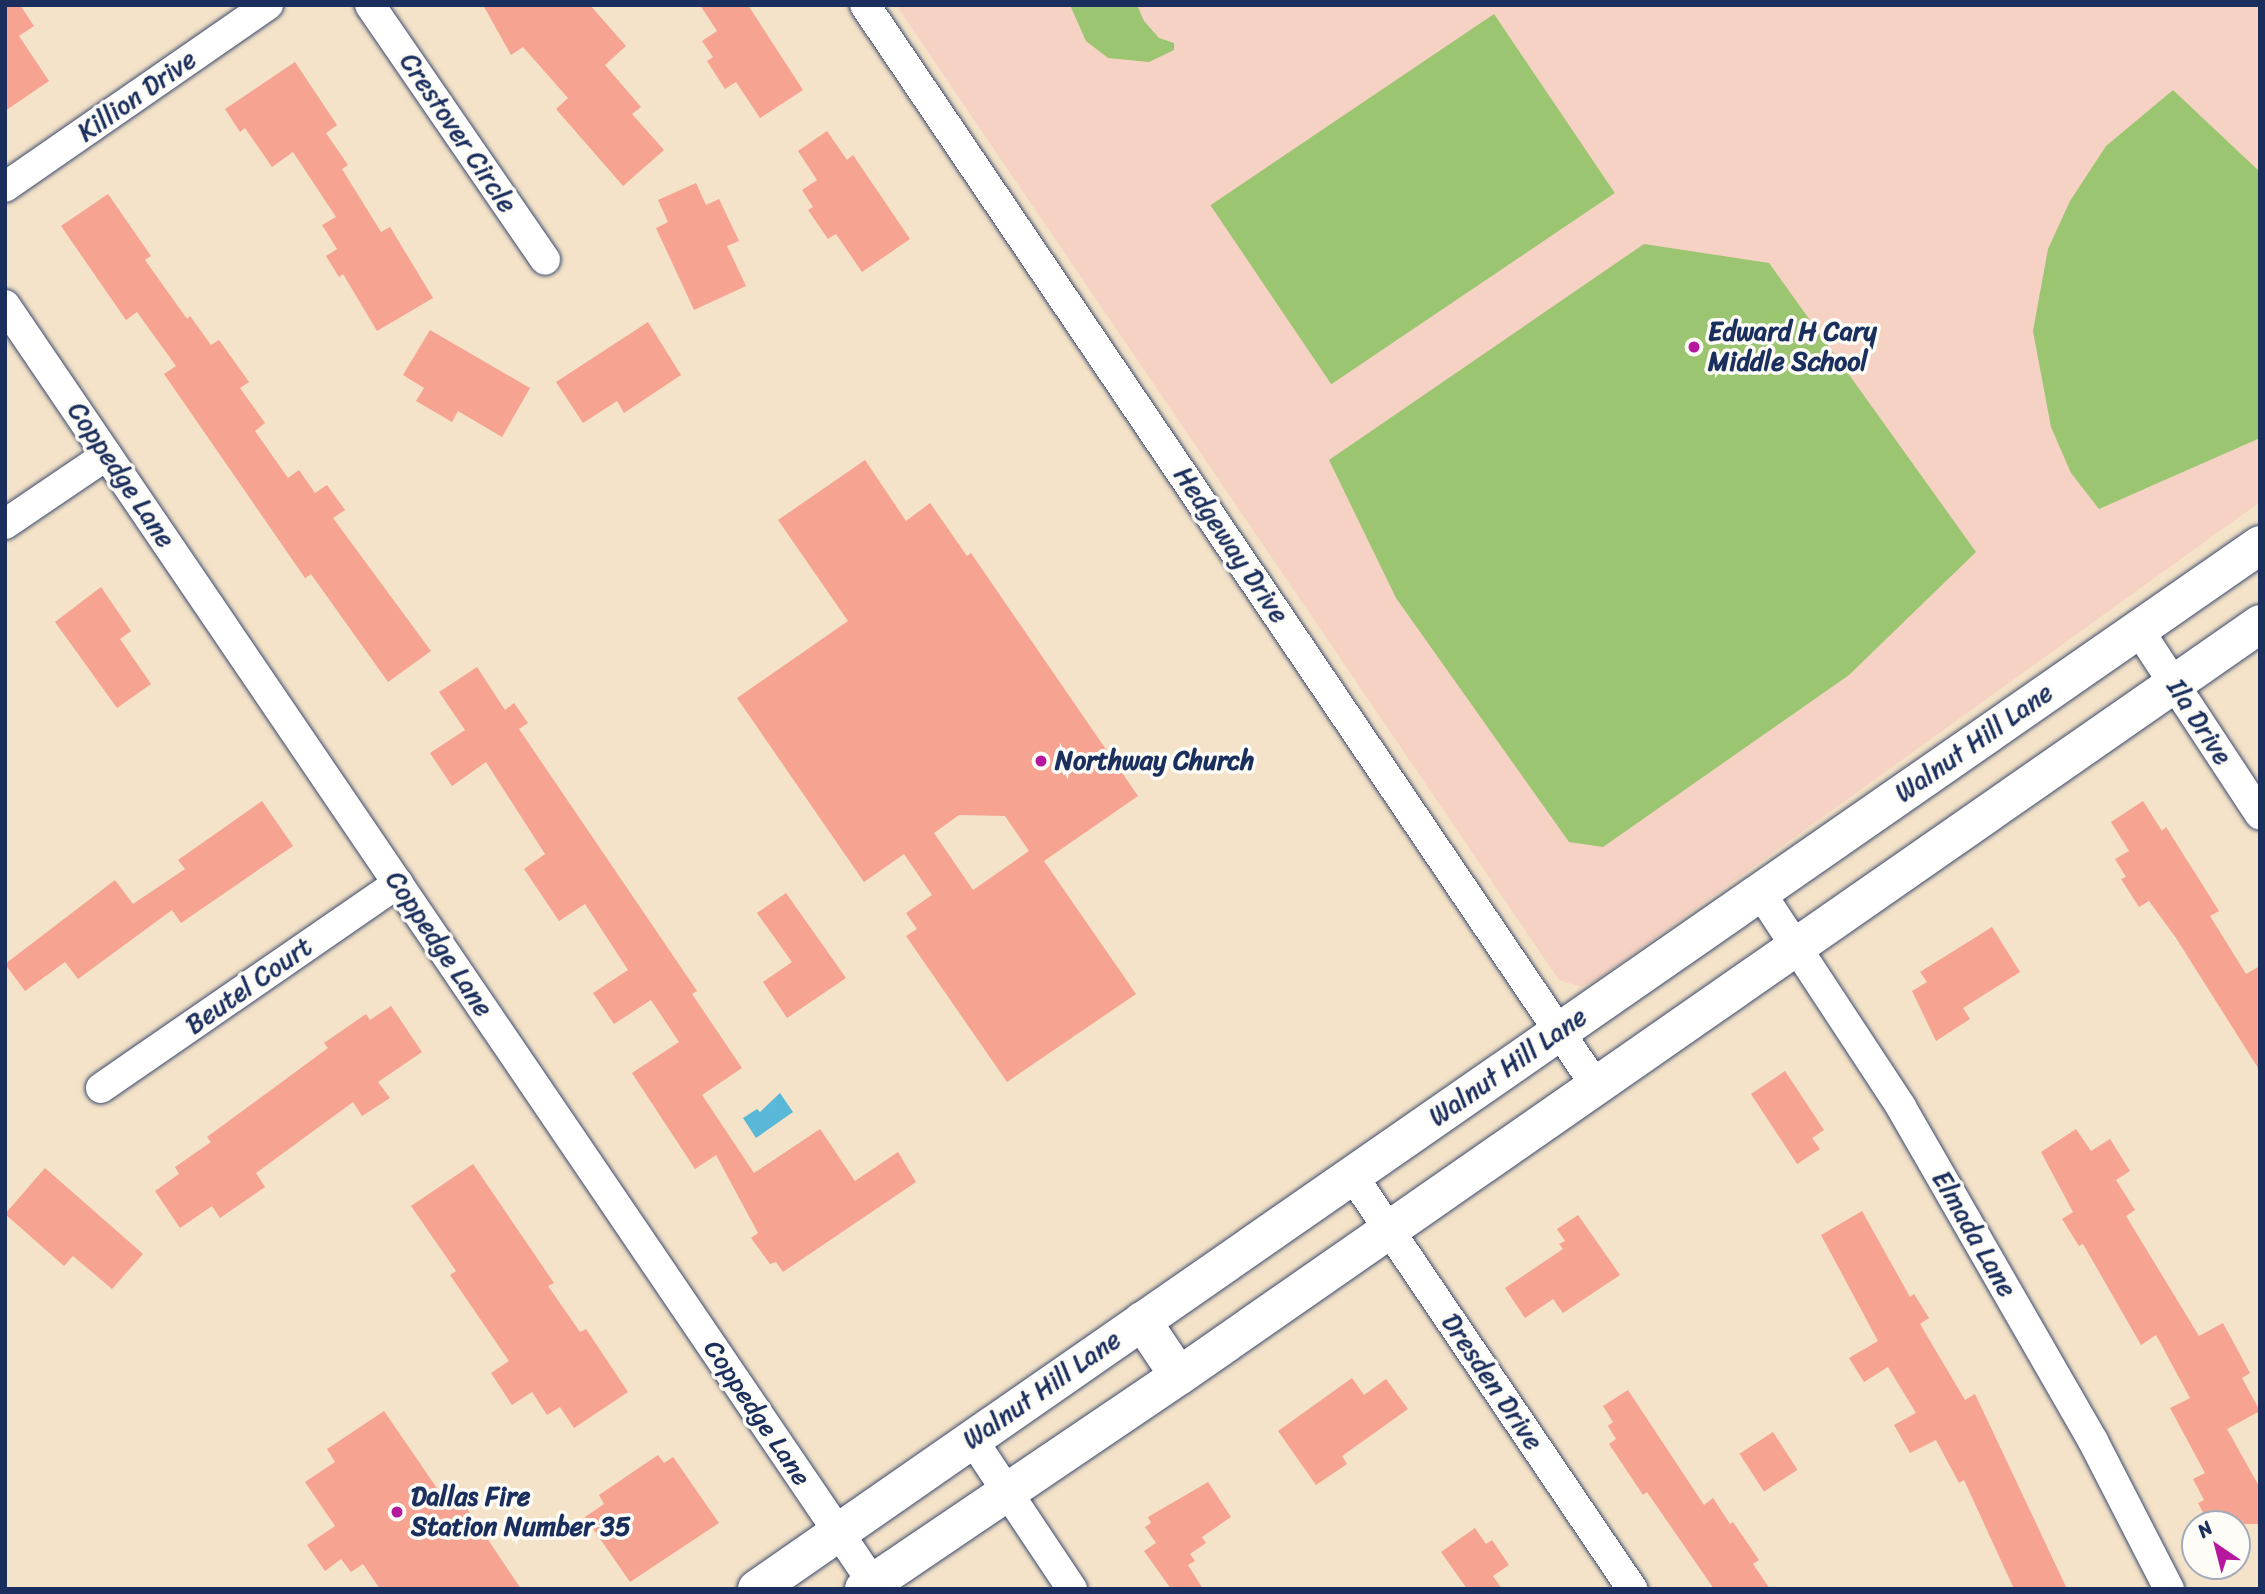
<!DOCTYPE html>
<html>
<head>
<meta charset="utf-8">
<style>
  body { margin:0 }
  #map { position:relative; width:2265px; height:1594px; overflow:hidden; background:#f4e3c8; font-family:Sriracha,sans-serif }
  div>[style] { position:absolute }
  .built>* { inset:0; background:#f5d2c3 }
  .green>* { inset:0; background:#9bc571; transform-origin:0 0 }
  .water>* { inset:0; background:#59b8d7 }
  .building>* { inset:0; background:#f6a391; transform-origin:0 0 }
  .roads { filter:drop-shadow(0 0 2px #3c4a6e) drop-shadow(0 0 2px #3c4a6e) }
  .street>* { height:30px; margin:-15px; padding:0 15px; transform-origin:15px; border-radius:15px; background:#fff }
  .secondary>* { height:38px; margin:-19px; padding:0 19px; transform-origin:19px; border-radius:19px; background:#fff }
  .dots>* { width:19px; height:19px; translate:-50% -50%; box-sizing:border-box; border:4px solid #fdfcf7; border-radius:50% }
  span { translate:-50% -50%; white-space:nowrap; text-align:center; line-height:1.15; -webkit-text-stroke:7px #fdfcf7; paint-order:stroke }
  .street-label { font-size:26px; color:#1b2f5e }
  .poi-label { font-size:26px; color:#1b2f5e; font-weight:700 }
  .left { translate:0 -50%; text-align:left }
  .frame { position:absolute; inset:0; border:7px solid #1b2f5e; pointer-events:none }
  .north { position:absolute; left:2181px; top:1510px; width:70px; height:70px; box-sizing:border-box; background:#fdfcf7; border:2px solid #a3aaba; border-radius:50%; rotate:325deg; font-size:19px; font-weight:700; line-height:28px; text-align:center; color:#1b2f5e }
  .north::after { content:''; display:block; margin:auto; width:24px; height:32px; background:#b5179e; clip-path:polygon(50% 0,100% 100%,50% 72%,0 100%) }
</style>
</head>
<body>
<div id="map">
  <div class="built">
    <i style="clip-path:polygon(896px 5px,2260px 5px,2260px 502px,1598px 979px,1581px 987px,1559px 980px)"></i>
  </div>
  <div class="green">
    <i style="clip-path:polygon(1070px 5px,1137px 5px,1144px 21px,1159px 38px,1174px 43px,1174px 50px,1149px 62px,1108px 58px,1086px 41px)"></i>
    <i style="left:1494px;top:14px;width:216px;height:342px;rotate:56deg"></i>
    <i style="clip-path:polygon(2173px 90px,2260px 172px,2260px 438px,2099px 509px,2071px 473px,2051px 427px,2033px 331px,2048px 249px,2070px 201px,2106px 146px)"></i>
    <i style="clip-path:polygon(1644px 244px,1769px 263px,1976px 552px,1849px 675px,1603px 847px,1569px 842px,1396px 598px,1329px 460px)"></i>
  </div>
  <div class="water">
    <i style="clip-path:polygon(780px 1093px,793px 1112px,756px 1138px,743px 1118px,757px 1109px,760px 1112px)"></i>
  </div>
  <div class="building">
    <i style="clip-path:polygon(5px 5px,20px 5px,34px 26px,19px 36px,49px 81px,5px 111px)"></i>
    <i style="clip-path:polygon(483px 5px,590px 5px,626px 46px,605px 65px,641px 107px,632px 114px,664px 150px,623px 186px,556px 109px,568px 98px,523px 47px,511px 55px)"></i>
    <i style="clip-path:polygon(700px 5px,748px 5px,803px 90px,760px 118px,736px 82px,725px 89px,707px 61px,713px 57px,702px 41px,717px 31px)"></i>
    <i style="clip-path:polygon(295px 62px,337px 125px,326px 133px,348px 165px,342px 169px,381px 232px,390px 227px,433px 298px,377px 331px,343px 274px,339px 277px,326px 256px,337px 249px,322px 225px,336px 217px,293px 152px,272px 167px,245px 128px,240px 132px,225px 109px)"></i>
    <i style="clip-path:polygon(827px 131px,847px 160px,853px 155px,910px 239px,862px 272px,836px 234px,828px 239px,808px 210px,813px 207px,802px 190px,817px 180px,798px 151px)"></i>
    <i style="clip-path:polygon(696px 183px,706px 205px,719px 199px,739px 241px,727px 246px,746px 286px,694px 310px,656px 228px,668px 222px,658px 200px)"></i>
    <i style="clip-path:polygon(108px 194px,151px 256px,145px 260px,187px 319px,190px 316px,211px 345px,219px 340px,249px 382px,240px 388px,265px 423px,255px 431px,288px 478px,299px 470px,315px 493px,327px 485px,345px 510px,333px 518px,431px 651px,388px 682px,311px 574px,305px 578px,164px 374px,176px 366px,137px 312px,126px 320px,61px 226px)"></i>
    <i style="clip-path:polygon(648px 322px,681px 375px,624px 413px,617px 401px,583px 423px,556px 382px)"></i>
    <i style="clip-path:polygon(430px 330px,530px 388px,502px 437px,458px 411px,452px 422px,416px 401px,424px 388px,403px 375px)"></i>
    <i style="clip-path:polygon(evenodd,865px 460px,906px 521px,930px 503px,967px 556px,971px 553px,1138px 796px,1044px 861px,1136px 994px,1007px 1082px,906px 936px,917px 929px,906px 913px,932px 895px,904px 854px,864px 882px,737px 698px,848px 621px,778px 520px,865px 460px,959px 815px,1005px 816px,1029px 851px,973px 890px,934px 833px,959px 815px)"></i>
    <i style="clip-path:polygon(101px 587px,131px 631px,120px 639px,151px 684px,117px 708px,55px 622px)"></i>
    <i style="clip-path:polygon(477px 667px,505px 710px,514px 703px,528px 723px,519px 729px,697px 991px,692px 994px,742px 1068px,702px 1095px,754px 1173px,820px 1129px,855px 1181px,898px 1152px,916px 1182px,783px 1272px,776px 1262px,770px 1264px,751px 1238px,758px 1233px,716px 1155px,695px 1169px,632px 1073px,679px 1042px,651px 1000px,614px 1024px,593px 993px,628px 970px,585px 904px,559px 921px,524px 869px,545px 854px,486px 762px,452px 786px,430px 753px,465px 730px,439px 692px)"></i>
    <i style="clip-path:polygon(262px 801px,293px 846px,181px 923px,172px 910px,78px 979px,65px 962px,25px 991px,5px 964px,115px 880px,133px 904px,185px 869px,178px 860px)"></i>
    <i style="clip-path:polygon(2143px 801px,2162px 831px,2166px 827px,2219px 911px,2210px 916px,2246px 974px,2260px 966px,2260px 1071px,2176px 938px,2149px 901px,2139px 907px,2121px 879px,2126px 877px,2115px 859px,2129px 851px,2111px 822px)"></i>
    <i style="clip-path:polygon(786px 893px,846px 978px,787px 1018px,763px 982px,792px 962px,757px 913px)"></i>
    <i style="clip-path:polygon(1992px 927px,2020px 972px,1963px 1008px,1970px 1019px,1936px 1041px,1912px 991px,1927px 982px,1920px 972px)"></i>
    <i style="clip-path:polygon(391px 1006px,422px 1052px,378px 1082px,390px 1098px,362px 1116px,353px 1102px,256px 1173px,265px 1187px,220px 1218px,212px 1206px,180px 1228px,155px 1191px,179px 1174px,175px 1167px,211px 1142px,207px 1137px,328px 1048px,324px 1043px,366px 1014px,370px 1020px)"></i>
    <i style="clip-path:polygon(1785px 1071px,1824px 1130px,1812px 1138px,1820px 1149px,1797px 1164px,1751px 1094px)"></i>
    <i style="clip-path:polygon(2076px 1129px,2091px 1151px,2110px 1139px,2130px 1171px,2116px 1180px,2135px 1210px,2126px 1216px,2199px 1336px,2223px 1323px,2250px 1373px,2242px 1378px,2260px 1411px,2227px 1429px,2260px 1488px,2260px 1524px,2209px 1524px,2198px 1503px,2204px 1500px,2193px 1479px,2205px 1473px,2170px 1408px,2190px 1398px,2156px 1335px,2141px 1345px,2083px 1244px,2079px 1246px,2062px 1219px,2073px 1212px,2041px 1152px)"></i>
    <i style="clip-path:polygon(473px 1164px,554px 1283px,548px 1286px,580px 1332px,586px 1329px,628px 1392px,574px 1428px,560px 1407px,547px 1415px,532px 1392px,512px 1405px,491px 1373px,509px 1361px,450px 1275px,456px 1271px,411px 1206px)"></i>
    <i style="clip-path:polygon(45px 1168px,143px 1254px,112px 1289px,73px 1256px,64px 1266px,5px 1214px)"></i>
    <i style="clip-path:polygon(1862px 1211px,1910px 1297px,1914px 1294px,1929px 1318px,1920px 1324px,1965px 1400px,1975px 1394px,2067px 1589px,2014px 1589px,1964px 1480px,1959px 1483px,1936px 1440px,1910px 1453px,1894px 1425px,1916px 1413px,1888px 1367px,1864px 1382px,1849px 1358px,1878px 1341px,1821px 1235px)"></i>
    <i style="clip-path:polygon(1578px 1215px,1620px 1275px,1563px 1313px,1553px 1299px,1525px 1318px,1505px 1288px,1563px 1249px,1559px 1244px,1565px 1241px,1557px 1229px)"></i>
    <i style="clip-path:polygon(1352px 1378px,1364px 1395px,1386px 1379px,1408px 1409px,1342px 1456px,1347px 1464px,1316px 1485px,1278px 1431px)"></i>
    <i style="clip-path:polygon(1628px 1390px,1704px 1505px,1713px 1498px,1730px 1524px,1733px 1522px,1759px 1560px,1753px 1564px,1770px 1589px,1714px 1589px,1647px 1492px,1643px 1495px,1609px 1444px,1616px 1439px,1608px 1426px,1613px 1422px,1603px 1406px)"></i>
    <i style="clip-path:polygon(384px 1411px,443px 1497px,454px 1489px,521px 1589px,380px 1589px,363px 1564px,351px 1572px,341px 1559px,325px 1571px,307px 1545px,335px 1526px,305px 1482px,335px 1462px,327px 1449px)"></i>
    <i style="left:1773px;top:1432px;width:45px;height:40px;rotate:57deg"></i>
    <i style="clip-path:polygon(658px 1455px,664px 1463px,673px 1457px,719px 1523px,630px 1582px,585px 1517px,604px 1504px,599px 1495px)"></i>
    <i style="clip-path:polygon(1208px 1482px,1231px 1517px,1202px 1537px,1206px 1543px,1190px 1554px,1195px 1561px,1188px 1565px,1203px 1589px,1171px 1589px,1144px 1551px,1156px 1543px,1145px 1527px,1151px 1523px,1148px 1517px)"></i>
    <i style="clip-path:polygon(1475px 1528px,1486px 1544px,1492px 1540px,1509px 1565px,1493px 1576px,1502px 1589px,1467px 1589px,1441px 1552px)"></i>
  </div>
  <div class="roads">
    <div class="street">
      <i style="left:370px;top:5px;width:309px;rotate:55.5deg"></i>
      <i style="left:865px;top:5px;width:1305px;rotate:55.93deg"></i>
      <i style="left:5px;top:187px;width:320px;rotate:-34.7deg"></i>
      <i style="left:5px;top:305px;width:1545px;rotate:55.82deg"></i>
      <i style="left:5px;top:524px;width:123px;rotate:-34.1deg"></i>
      <i style="left:2138px;top:629px;width:222px;rotate:56.7deg"></i>
      <i style="left:1760px;top:892px;width:257px;rotate:56.7deg"></i>
      <i style="left:1901px;top:1107px;width:385px;rotate:60.1deg"></i>
      <i style="left:2093px;top:1441px;width:166px;rotate:62.8deg"></i>
      <i style="left:101px;top:1088px;width:361px;rotate:-34.6deg"></i>
      <i style="left:1352px;top:1175px;width:500px;rotate:55.9deg"></i>
      <i style="left:972px;top:1439px;width:180px;rotate:56.3deg"></i>
    </div>
    <div class="secondary">
      <i style="left:1142px;top:1321px;width:66px;rotate:56.1deg"></i>
      <i style="left:757px;top:1589px;width:1830px;rotate:-34.78deg"></i>
      <i style="left:864px;top:1589px;width:380px;rotate:-34.1deg"></i>
      <i style="left:1179px;top:1376px;width:1317px;rotate:-34.82deg"></i>
    </div>
  </div>
  <div class="dots">
    <i style="left:1694px;top:347px;background:#b5179e"></i>
    <i style="left:1041px;top:761px;background:#b5179e"></i>
    <i style="left:397px;top:1512px;background:#b5179e"></i>
  </div>
  <div class="street-label">
    <span style="left:137px;top:96px;rotate:-35deg">Killion Drive</span>
    <span style="left:458px;top:133px;rotate:56deg">Crestover Circle</span>
    <span style="left:121px;top:475px;rotate:56deg">Coppedge Lane</span>
    <span style="left:1231px;top:545px;rotate:56deg">Hedgeway Drive</span>
    <span style="left:2199px;top:722px;rotate:57deg">Ila Drive</span>
    <span style="left:1974px;top:743px;rotate:-35deg">Walnut Hill Lane</span>
    <span style="left:439px;top:944px;rotate:56deg">Coppedge Lane</span>
    <span style="left:249px;top:986px;rotate:-35deg">Beutel Court</span>
    <span style="left:1508px;top:1067px;rotate:-35deg">Walnut Hill Lane</span>
    <span style="left:1974px;top:1234px;rotate:60deg">Elmada Lane</span>
    <span style="left:1492px;top:1382px;rotate:56deg">Dresden Drive</span>
    <span style="left:1042px;top:1390px;rotate:-35deg">Walnut Hill Lane</span>
    <span style="left:757px;top:1413px;rotate:56deg">Coppedge Lane</span>
  </div>
  <div class="poi-label">
    <span class="left" style="left:1708px;top:347px">Edward H Cary<br>Middle School</span>
    <span class="left" style="left:1055px;top:761px">Northway Church</span>
    <span class="left" style="left:411px;top:1512px">Dallas Fire<br>Station Number 35</span>
  </div>
  <div class="frame"></div>
  <div class="north">N</div>
</div>
</body>
</html>
